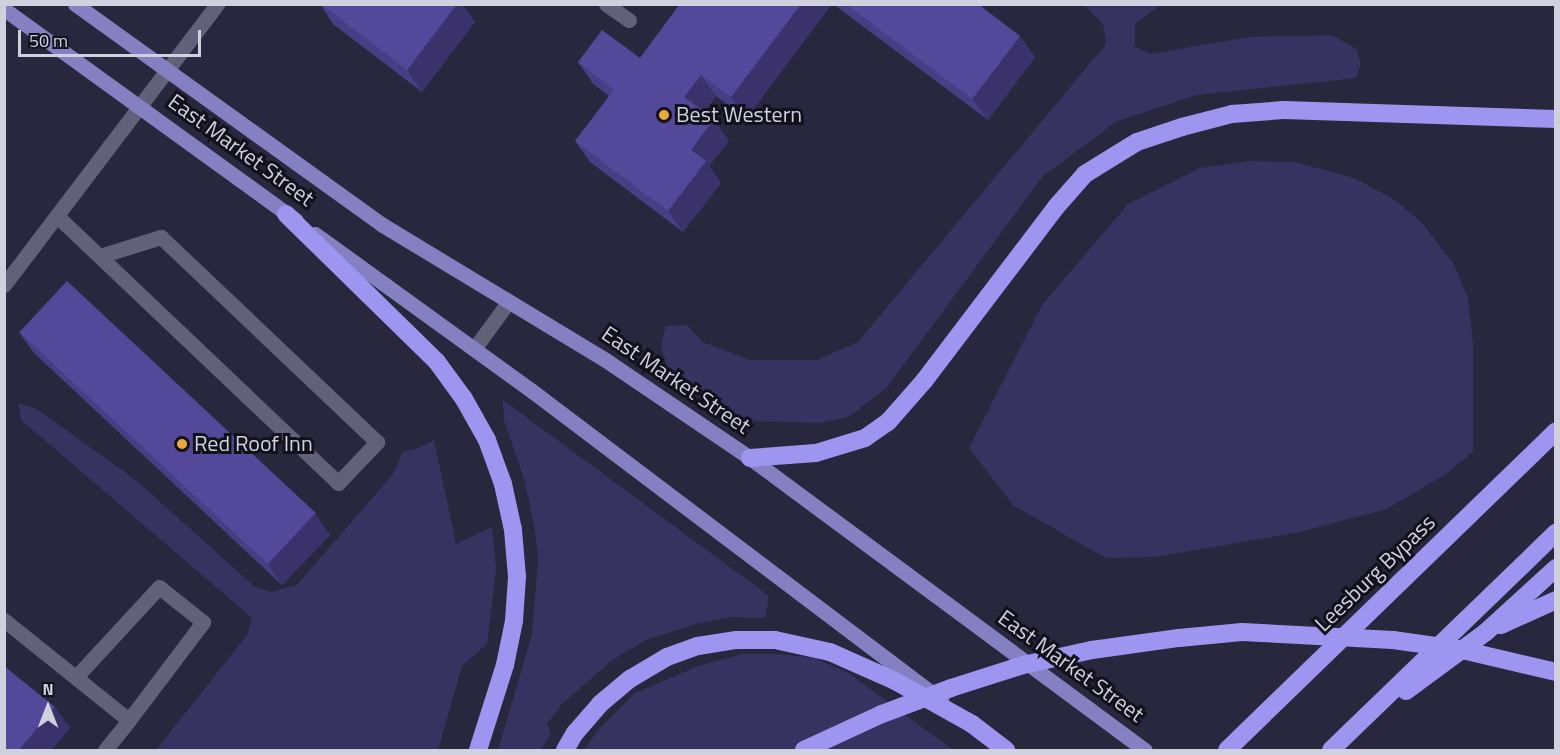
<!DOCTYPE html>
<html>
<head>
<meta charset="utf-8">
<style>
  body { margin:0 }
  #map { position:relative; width:1560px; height:755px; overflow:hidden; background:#28273d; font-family:"Titillium Web",sans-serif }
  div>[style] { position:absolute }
  .green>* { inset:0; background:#373260 }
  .minor>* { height:15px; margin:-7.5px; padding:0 7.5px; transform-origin:7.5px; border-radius:7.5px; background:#62617a }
  .major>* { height:15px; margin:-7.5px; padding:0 7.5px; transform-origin:7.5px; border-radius:7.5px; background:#8580c1 }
  .highway>* { height:18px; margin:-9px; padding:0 9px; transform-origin:9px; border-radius:9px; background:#9d95f0 }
  .wall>* { inset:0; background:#483e84 }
  .shaded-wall>* { inset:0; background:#3b326c }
  .building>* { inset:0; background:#54489a; transform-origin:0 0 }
  .dots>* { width:16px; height:16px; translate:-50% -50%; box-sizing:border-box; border:3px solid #12111b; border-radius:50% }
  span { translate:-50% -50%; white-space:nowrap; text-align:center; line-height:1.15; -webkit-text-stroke:6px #12111b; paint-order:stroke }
  .poi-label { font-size:22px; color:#d0d0df }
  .left { translate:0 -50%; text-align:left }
  .street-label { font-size:22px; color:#d0d0df }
  .frame { position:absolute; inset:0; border:6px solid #d0d0df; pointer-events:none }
  .north { position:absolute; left:18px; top:677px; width:60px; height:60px; -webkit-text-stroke:4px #12111b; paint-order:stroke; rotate:0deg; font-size:16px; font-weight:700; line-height:24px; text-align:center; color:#d0d0df }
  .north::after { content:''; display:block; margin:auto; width:21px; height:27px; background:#d0d0df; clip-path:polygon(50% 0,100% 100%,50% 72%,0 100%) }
  .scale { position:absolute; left:18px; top:30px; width:183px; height:27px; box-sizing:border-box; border:3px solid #d0d0df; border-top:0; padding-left:8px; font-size:18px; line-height:21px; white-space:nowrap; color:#d0d0df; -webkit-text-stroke:4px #12111b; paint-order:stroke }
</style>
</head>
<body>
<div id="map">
  <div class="green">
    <i style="clip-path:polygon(1084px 5px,1160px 5px,1135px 24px,1135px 46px,1150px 54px,1249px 37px,1332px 35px,1356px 49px,1361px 64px,1356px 78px,1196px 95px,1116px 122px,1043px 176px,887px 387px,850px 416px,821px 423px,751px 421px,719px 406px,668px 369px,661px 346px,666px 326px,687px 325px,703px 342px,749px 360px,817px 360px,858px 342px,1106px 44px,1103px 24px)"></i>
    <i style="clip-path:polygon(1251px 161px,1295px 162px,1354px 178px,1395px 200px,1422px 223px,1454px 264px,1468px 298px,1473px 344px,1473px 452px,1446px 474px,1387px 509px,1295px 533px,1155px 557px,1106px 558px,1014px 506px,969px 448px,1042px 305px,1128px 204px,1200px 168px)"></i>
    <i style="clip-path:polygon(503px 400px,769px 596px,765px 618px,732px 617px,696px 624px,645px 640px,610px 662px,561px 705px,547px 724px,551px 733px,541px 750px,498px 750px,532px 634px,538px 560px,534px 524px,524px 479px,504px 420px)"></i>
    <i style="clip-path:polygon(18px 403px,37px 409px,137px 481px,255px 587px,271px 592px,297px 585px,393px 474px,403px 452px,419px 448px,434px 440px,456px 544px,492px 527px,496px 569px,487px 644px,462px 666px,438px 750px,156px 750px,247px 635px,252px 618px,21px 420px)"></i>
    <i style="clip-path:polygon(742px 654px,777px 654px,815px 658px,850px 674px,953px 750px,584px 750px,599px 729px,635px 693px,698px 666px)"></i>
  </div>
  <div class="minor">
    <i style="left:606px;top:4px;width:28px;rotate:35deg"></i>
    <i style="left:57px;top:216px;width:388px;rotate:43.5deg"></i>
    <i style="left:338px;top:483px;width:57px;rotate:-46.4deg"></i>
    <i style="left:377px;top:442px;width:298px;rotate:-136.5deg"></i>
    <i style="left:161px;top:237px;width:64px;rotate:162.7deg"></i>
    <i style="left:4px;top:285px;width:353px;rotate:-52.8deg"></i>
    <i style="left:474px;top:349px;width:59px;rotate:-53.9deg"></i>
    <i style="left:4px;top:620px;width:160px;rotate:38.7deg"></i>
    <i style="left:129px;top:720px;width:123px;rotate:-52.9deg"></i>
    <i style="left:203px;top:622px;width:56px;rotate:-141.5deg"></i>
    <i style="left:159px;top:587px;width:122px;rotate:132.7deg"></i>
    <i style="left:105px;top:750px;width:38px;rotate:-51deg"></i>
  </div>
  <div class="major">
    <i style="left:75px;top:4px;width:377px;rotate:35.7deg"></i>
    <i style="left:381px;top:224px;width:264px;rotate:31.2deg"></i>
    <i style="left:607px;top:361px;width:173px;rotate:34.1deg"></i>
    <i style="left:750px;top:458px;width:491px;rotate:36.5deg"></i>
    <i style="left:4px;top:9px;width:360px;rotate:35.9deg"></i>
    <i style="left:315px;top:234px;width:268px;rotate:35.9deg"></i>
    <i style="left:532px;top:391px;width:513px;rotate:37.07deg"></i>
  </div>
  <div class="highway">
    <i style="left:286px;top:214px;width:211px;rotate:44.4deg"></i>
    <i style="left:437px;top:362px;width:46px;rotate:53.9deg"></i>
    <i style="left:464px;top:399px;width:47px;rotate:60.7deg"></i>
    <i style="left:487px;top:440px;width:47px;rotate:70deg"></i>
    <i style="left:503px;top:484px;width:47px;rotate:77.7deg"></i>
    <i style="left:513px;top:530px;width:47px;rotate:85.1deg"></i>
    <i style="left:517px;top:577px;width:44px;rotate:93.9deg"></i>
    <i style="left:514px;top:621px;width:45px;rotate:101.6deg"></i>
    <i style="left:505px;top:665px;width:89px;rotate:107.6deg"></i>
    <i style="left:750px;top:458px;width:66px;rotate:-4.3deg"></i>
    <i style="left:816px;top:453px;width:51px;rotate:-17deg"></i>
    <i style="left:865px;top:438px;width:28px;rotate:-35deg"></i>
    <i style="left:888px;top:422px;width:55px;rotate:-48.7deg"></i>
    <i style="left:924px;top:381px;width:218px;rotate:-52.8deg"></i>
    <i style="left:1056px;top:207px;width:44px;rotate:-48.7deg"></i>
    <i style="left:1085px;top:174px;width:61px;rotate:-31.6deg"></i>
    <i style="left:1137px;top:142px;width:47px;rotate:-18.4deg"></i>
    <i style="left:1182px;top:127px;width:52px;rotate:-14.6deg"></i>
    <i style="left:1232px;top:114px;width:52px;rotate:-4.4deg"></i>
    <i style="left:1284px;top:110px;width:272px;rotate:1.9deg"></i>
    <i style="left:1501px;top:625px;width:60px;rotate:-24.4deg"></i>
    <i style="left:1406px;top:691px;width:99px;rotate:-36.4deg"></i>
    <i style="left:1486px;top:632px;width:95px;rotate:-42.4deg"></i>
    <i style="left:565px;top:750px;width:20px;rotate:-60deg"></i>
    <i style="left:575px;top:733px;width:38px;rotate:-49deg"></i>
    <i style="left:600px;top:704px;width:39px;rotate:-40deg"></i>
    <i style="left:630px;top:679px;width:43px;rotate:-30.7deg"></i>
    <i style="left:667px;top:657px;width:33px;rotate:-20deg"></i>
    <i style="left:698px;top:646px;width:39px;rotate:-9deg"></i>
    <i style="left:737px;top:640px;width:38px"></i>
    <i style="left:775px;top:640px;width:56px;rotate:12.3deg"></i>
    <i style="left:830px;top:652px;width:71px;rotate:24deg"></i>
    <i style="left:895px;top:681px;width:88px;rotate:29.2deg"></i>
    <i style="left:972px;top:724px;width:43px;rotate:37.4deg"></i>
    <i style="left:804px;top:750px;width:86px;rotate:-24.8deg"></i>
    <i style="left:882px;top:714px;width:74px;rotate:-20.6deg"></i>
    <i style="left:951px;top:688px;width:76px;rotate:-17.7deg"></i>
    <i style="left:1023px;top:665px;width:71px;rotate:-12.3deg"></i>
    <i style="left:1092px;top:650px;width:88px;rotate:-7.9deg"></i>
    <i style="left:1179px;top:638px;width:63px;rotate:-5.4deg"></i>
    <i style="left:1242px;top:632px;width:151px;rotate:3deg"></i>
    <i style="left:1393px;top:640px;width:66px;rotate:7.9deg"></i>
    <i style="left:1458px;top:649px;width:101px;rotate:13.2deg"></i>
    <i style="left:1227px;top:750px;width:458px;rotate:-44.1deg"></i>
    <i style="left:1331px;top:750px;width:313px;rotate:-44deg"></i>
  </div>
  <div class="wall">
    <i style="clip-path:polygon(320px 4px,462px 4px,475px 22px,422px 92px,333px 24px)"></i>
    <i style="clip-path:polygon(680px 4px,832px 4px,746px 119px,716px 96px,704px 112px,729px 141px,709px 166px,721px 183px,683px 232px,590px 162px,575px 141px,609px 96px,593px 84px,578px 62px,640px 58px)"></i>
    <i style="clip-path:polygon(833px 4px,978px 4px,1035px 57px,988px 120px)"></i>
    <i style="clip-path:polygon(19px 332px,330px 535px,282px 585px,34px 353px)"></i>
  </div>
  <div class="shaded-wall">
    <i style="clip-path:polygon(457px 4px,462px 4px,475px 22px,422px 92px,407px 70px)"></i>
    <i style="clip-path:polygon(801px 4px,832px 4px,746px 119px,731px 97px)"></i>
    <i style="clip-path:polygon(1020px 36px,1035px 57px,988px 120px,972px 99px)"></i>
    <i style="clip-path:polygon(701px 75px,716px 96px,699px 118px,684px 97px)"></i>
    <i style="clip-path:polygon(714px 119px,729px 141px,709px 166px,721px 183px,683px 232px,668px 211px,691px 150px)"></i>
    <i style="clip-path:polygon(315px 513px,330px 535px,282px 585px,267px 564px)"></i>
    <i style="clip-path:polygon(55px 707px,70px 728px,52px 750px,19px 750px)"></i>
  </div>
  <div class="building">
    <i style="clip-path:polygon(321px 4px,457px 4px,407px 70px)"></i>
    <i style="clip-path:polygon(680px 4px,801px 4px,731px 97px,701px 75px,684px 97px,714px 119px,691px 150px,706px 161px,668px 211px,575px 141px,614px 90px,578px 62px,602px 30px,640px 58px)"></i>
    <i style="clip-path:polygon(846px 4px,978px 4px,1020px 36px,972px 99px)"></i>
    <i style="left:67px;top:281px;width:340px;height:70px;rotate:43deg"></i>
    <i style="clip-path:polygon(4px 666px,55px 707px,19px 750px,4px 750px)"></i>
  </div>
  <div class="dots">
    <i style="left:664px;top:115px;background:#eba939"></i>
    <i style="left:182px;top:444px;background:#eba939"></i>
  </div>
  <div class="poi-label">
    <span class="left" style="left:676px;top:115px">Best Western</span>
    <span class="left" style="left:194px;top:444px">Red Roof Inn</span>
  </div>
  <div class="street-label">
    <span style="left:241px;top:150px;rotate:36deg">East Market Street</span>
    <span style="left:676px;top:380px;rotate:34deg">East Market Street</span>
    <span style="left:1375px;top:573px;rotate:-44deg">Leesburg Bypass</span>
    <span style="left:1071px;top:666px;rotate:36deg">East Market Street</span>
  </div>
  <div class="frame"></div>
  <div class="north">N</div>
  <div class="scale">50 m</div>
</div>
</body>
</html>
